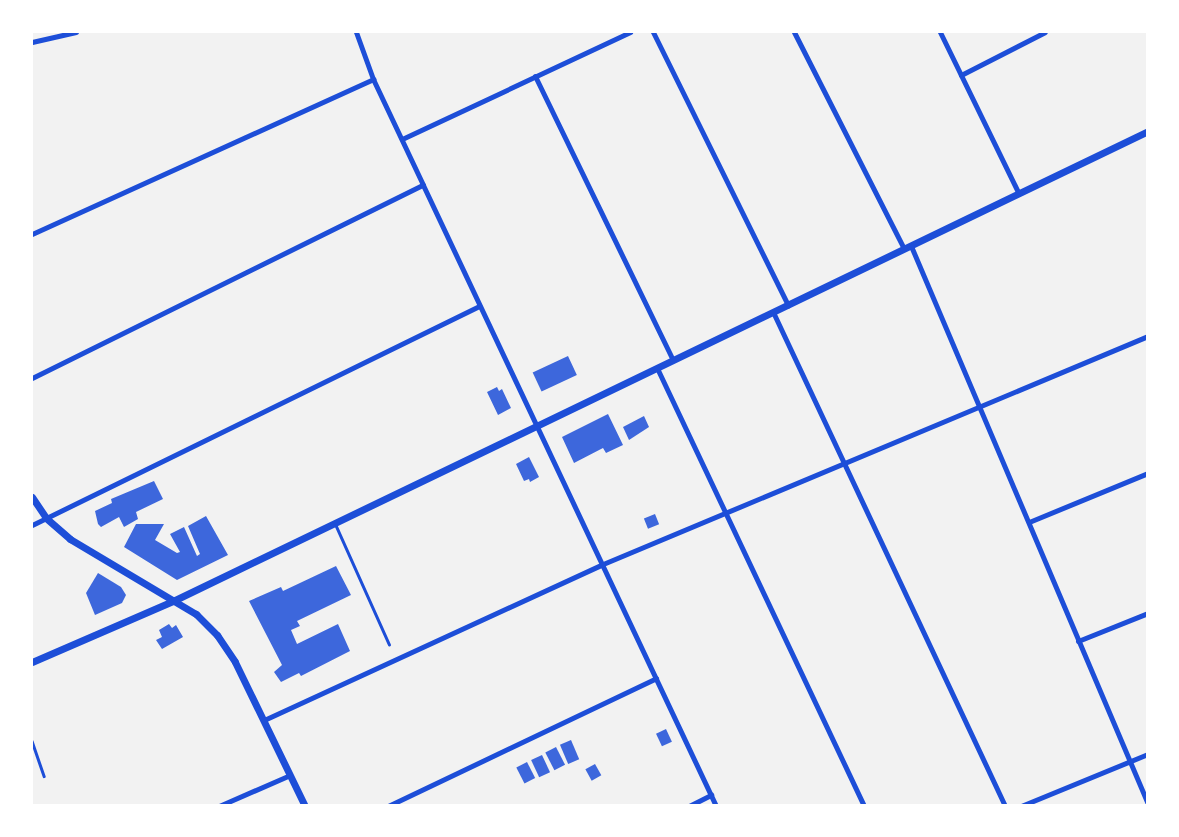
<!DOCTYPE html>
<html>
<head>
<meta charset="utf-8">
<style>
  body { margin:0 }
  #map { position:relative; width:1179px; height:837px; overflow:hidden; background:#f2f2f2; font-family:Karla,sans-serif }
  div>[style] { position:absolute }
  .building>* { inset:0; background:#3d67dc; transform-origin:0 0 }
  .service>* { height:2.5px; margin:-1.25px; padding:0 1.25px; transform-origin:1.25px; border-radius:1.25px; background:#1d4ed8 }
  .minor>* { height:5px; margin:-2.5px; padding:0 2.5px; transform-origin:2.5px; border-radius:2.5px; background:#1d4ed8 }
  .tertiary>* { height:7px; margin:-3.5px; padding:0 3.5px; transform-origin:3.5px; border-radius:3.5px; background:#1d4ed8 }
  span { translate:-50% -50%; white-space:nowrap; text-align:center; line-height:1.15; -webkit-text-stroke:5px #fff; paint-order:stroke }
  .frame { position:absolute; inset:0; border:33px solid #fff; pointer-events:none }
</style>
</head>
<body>
<div id="map">
  <div class="building">
    <i style="left:568px;top:356px;width:21px;height:39px;rotate:65deg"></i>
    <i style="clip-path:polygon(497px 387px,499px 391px,502px 389px,511px 408px,498px 415px,487px 392px)"></i>
    <i style="clip-path:polygon(608px 414px,623px 445px,606px 453px,603px 448px,574px 463px,562px 437px)"></i>
    <i style="clip-path:polygon(644px 416px,649px 427px,629px 440px,623px 427px)"></i>
    <i style="clip-path:polygon(529px 457px,539px 477px,530px 482px,529px 479px,524px 481px,516px 464px)"></i>
    <i style="clip-path:polygon(154px 481px,163px 499px,136px 512px,138px 519px,124px 527px,119px 517px,101px 527px,98px 524px,95px 511px,112px 503px,111px 499px)"></i>
    <i style="left:655px;top:514px;width:11px;height:12px;rotate:68deg"></i>
    <i style="clip-path:polygon(206px 516px,228px 555px,177px 580px,124px 547px,136px 524px,164px 524px,155px 540px,177px 553px,180px 552px,170px 534px,184px 527px,197px 556px,200px 554px,188px 526px)"></i>
    <i style="clip-path:polygon(336px 566px,351px 595px,297px 621px,300px 626px,291px 630px,297px 644px,338px 624px,350px 651px,301px 676px,299px 673px,281px 682px,274px 672px,282px 665px,249px 601px,281px 587px,283px 591px)"></i>
    <i style="clip-path:polygon(98px 573px,121px 587px,126px 595px,122px 603px,95px 615px,86px 593px)"></i>
    <i style="clip-path:polygon(169px 624px,172px 628px,176px 625px,183px 637px,162px 649px,156px 640px,162px 637px,159px 630px)"></i>
    <i style="left:666px;top:729px;width:14px;height:11px;rotate:65deg"></i>
    <i style="left:571px;top:740px;width:21px;height:12px;rotate:67deg"></i>
    <i style="left:556px;top:747px;width:20px;height:12px;rotate:63deg"></i>
    <i style="left:542px;top:755px;width:19px;height:12px;rotate:65deg"></i>
    <i style="left:527px;top:762px;width:18px;height:12px;rotate:63deg"></i>
    <i style="left:595px;top:764px;width:13px;height:11px;rotate:61deg"></i>
  </div>
  <div class="service">
    <i style="left:335px;top:523px;width:133px;rotate:65.9deg"></i>
    <i style="left:32px;top:741px;width:37px;rotate:71deg"></i>
  </div>
  <div class="minor">
    <i style="left:356px;top:32px;width:50px;rotate:70.1deg"></i>
    <i style="left:373px;top:79px;width:117px;rotate:64.7deg"></i>
    <i style="left:423px;top:185px;width:687px;rotate:64.74deg"></i>
    <i style="left:653px;top:32px;width:305px;rotate:63.7deg"></i>
    <i style="left:794px;top:32px;width:243px;rotate:63.1deg"></i>
    <i style="left:940px;top:32px;width:180px;rotate:64deg"></i>
    <i style="left:32px;top:42px;width:45px;rotate:-12.8deg"></i>
    <i style="left:961px;top:75px;width:94px;rotate:-27.1deg"></i>
    <i style="left:535px;top:76px;width:316px;rotate:64.1deg"></i>
    <i style="left:402px;top:139px;width:252px;rotate:-25.1deg"></i>
    <i style="left:32px;top:234px;width:375px;rotate:-24.4deg"></i>
    <i style="left:911px;top:246px;width:606px;rotate:66.99deg"></i>
    <i style="left:773px;top:312px;width:546px;rotate:64.84deg"></i>
    <i style="left:657px;top:368px;width:484px;rotate:64.7deg"></i>
    <i style="left:32px;top:378px;width:436px;rotate:-26.3deg"></i>
    <i style="left:1029px;top:522px;width:129px;rotate:-22.4deg"></i>
    <i style="left:32px;top:525px;width:498px;rotate:-26.1deg"></i>
    <i style="left:1078px;top:641px;width:75px;rotate:-21.8deg"></i>
    <i style="left:264px;top:720px;width:373px;rotate:-24.7deg"></i>
    <i style="left:603px;top:564px;width:591px;rotate:-22.7deg"></i>
    <i style="left:219px;top:806px;width:77px;rotate:-23.6deg"></i>
    <i style="left:388px;top:806px;width:297px;rotate:-25.5deg"></i>
    <i style="left:689px;top:806px;width:25px;rotate:-27deg"></i>
    <i style="left:1021px;top:806px;width:137px;rotate:-22.3deg"></i>
  </div>
  <div class="tertiary">
    <i style="left:32px;top:497px;width:25px;rotate:56deg"></i>
    <i style="left:46px;top:518px;width:32px;rotate:41deg"></i>
    <i style="left:70px;top:539px;width:147px;rotate:30.8deg"></i>
    <i style="left:196px;top:614px;width:30px;rotate:45deg"></i>
    <i style="left:217px;top:635px;width:32px;rotate:56deg"></i>
    <i style="left:235px;top:662px;width:160px;rotate:64.1deg"></i>
    <i style="left:32px;top:662px;width:156px;rotate:-23.4deg"></i>
    <i style="left:175px;top:600px;width:1080px;rotate:-25.73deg"></i>
  </div>
  <div class="frame"></div>
</div>
</body>
</html>
